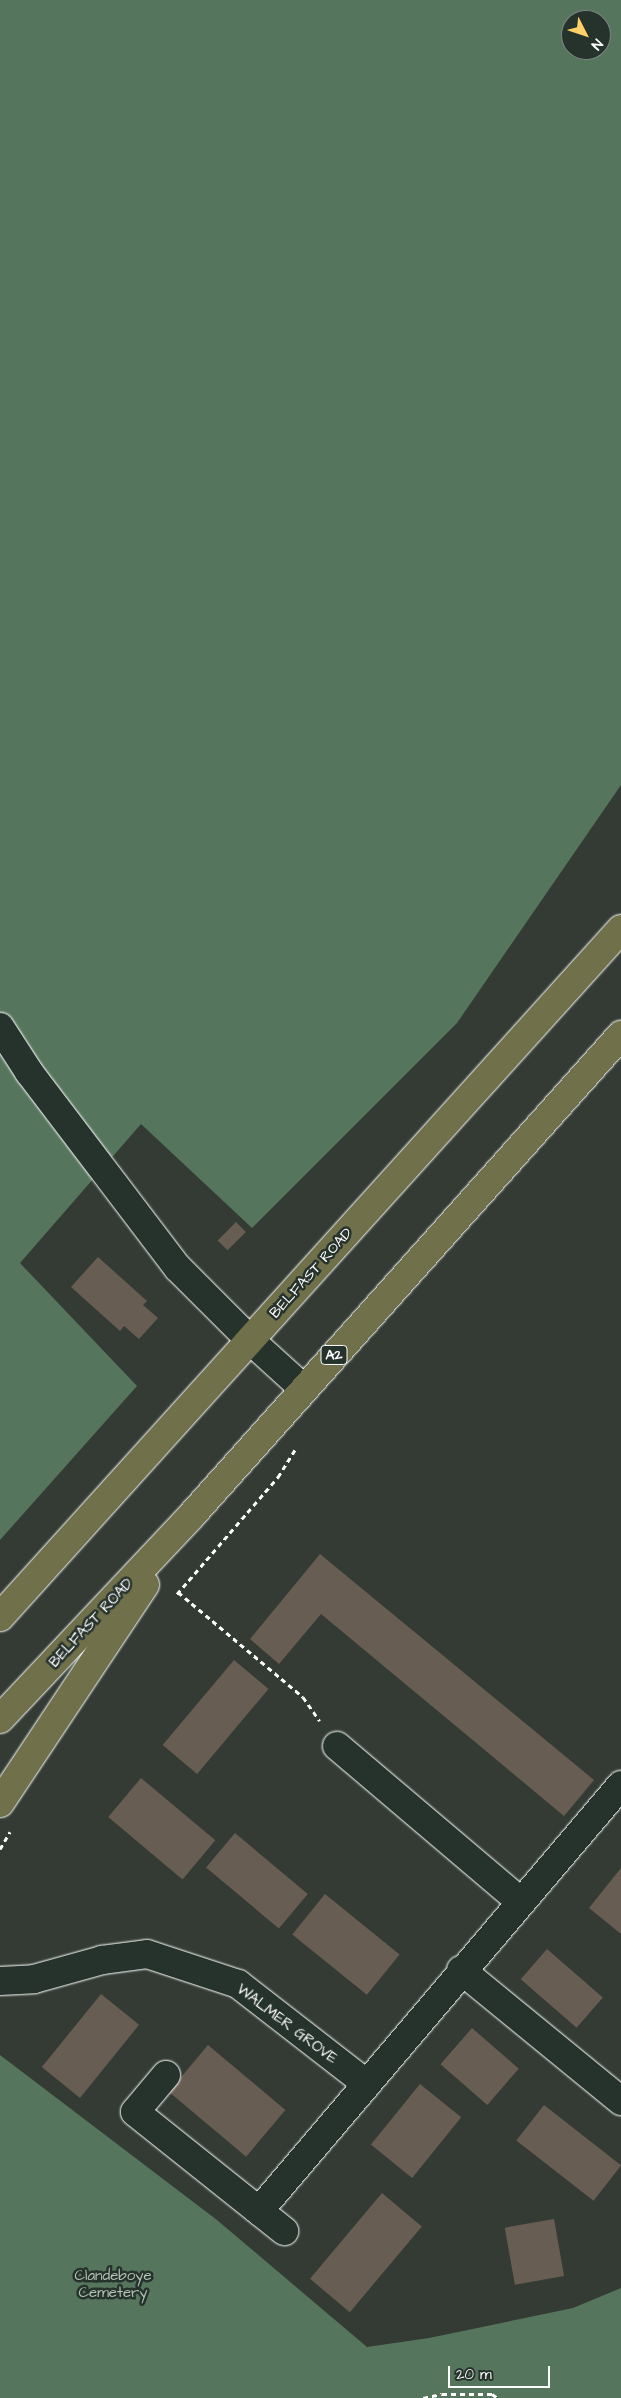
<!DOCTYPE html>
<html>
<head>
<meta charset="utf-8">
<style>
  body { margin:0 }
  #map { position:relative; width:621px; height:2398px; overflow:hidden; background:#333b34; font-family:"Architects Daughter",sans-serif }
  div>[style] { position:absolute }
  .green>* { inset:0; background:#56755d }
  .building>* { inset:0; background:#685d52; transform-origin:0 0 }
  .path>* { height:3px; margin-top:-1.5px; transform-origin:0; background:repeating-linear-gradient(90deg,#fff 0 5px,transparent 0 9px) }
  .roads { filter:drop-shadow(0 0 1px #fff) drop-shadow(0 0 1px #fff) }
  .minor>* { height:28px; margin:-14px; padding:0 14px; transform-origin:14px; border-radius:14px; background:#26332d }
  .highway>* { height:28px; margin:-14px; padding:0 14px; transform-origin:14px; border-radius:14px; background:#70704a }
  span { translate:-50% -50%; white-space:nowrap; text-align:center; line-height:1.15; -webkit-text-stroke:5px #26332d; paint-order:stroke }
  .shield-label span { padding:1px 4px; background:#26332d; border:1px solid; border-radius:4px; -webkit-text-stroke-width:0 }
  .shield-label { font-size:14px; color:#fff; font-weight:700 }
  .street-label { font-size:15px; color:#fff }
  .park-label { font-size:15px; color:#b3c1b6 }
  .north { position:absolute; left:561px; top:10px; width:50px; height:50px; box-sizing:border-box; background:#26332d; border:1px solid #7d8581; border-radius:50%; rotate:131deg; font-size:14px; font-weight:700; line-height:20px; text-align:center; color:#fff }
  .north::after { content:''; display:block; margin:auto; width:18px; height:22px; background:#ffd166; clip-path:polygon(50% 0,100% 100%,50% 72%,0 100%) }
  .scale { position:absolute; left:448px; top:2366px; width:102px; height:22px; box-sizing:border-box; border:2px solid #fff; border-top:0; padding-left:6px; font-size:15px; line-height:18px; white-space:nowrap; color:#fff; -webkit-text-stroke:4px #26332d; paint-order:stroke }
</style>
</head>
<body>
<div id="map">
  <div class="green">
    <i style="clip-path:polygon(evenodd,0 0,621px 0,621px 785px,457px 1023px,252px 1228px,141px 1124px,20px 1263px,137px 1386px,0 1540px,0 0,571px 20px,601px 20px,601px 50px,571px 50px,571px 20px)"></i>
    <i style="clip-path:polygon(0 2055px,217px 2220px,367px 2347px,429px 2338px,573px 2308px,621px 2288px,621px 2398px,0 2398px)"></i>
  </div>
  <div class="building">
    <i style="left:236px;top:1222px;width:14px;height:26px;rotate:45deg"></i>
    <i style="clip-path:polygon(98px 1257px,147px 1301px,143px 1305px,158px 1318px,139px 1339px,124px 1326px,120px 1331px,71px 1287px)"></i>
    <i style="clip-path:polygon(320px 1554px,594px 1780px,564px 1816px,321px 1614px,279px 1664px,250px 1639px)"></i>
    <i style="left:234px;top:1660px;width:45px;height:111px;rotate:40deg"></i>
    <i style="left:141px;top:1778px;width:97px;height:51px;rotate:40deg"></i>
    <i style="left:235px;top:1833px;width:95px;height:45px;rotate:40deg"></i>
    <i style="clip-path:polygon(621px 1868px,621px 1934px,589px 1908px)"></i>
    <i style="left:325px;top:1894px;width:96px;height:52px;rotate:39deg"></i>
    <i style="left:547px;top:1949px;width:74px;height:40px;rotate:41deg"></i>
    <i style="left:101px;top:1994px;width:49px;height:94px;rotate:39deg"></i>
    <i style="left:472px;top:2028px;width:62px;height:48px;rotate:41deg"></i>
    <i style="left:208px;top:2045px;width:101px;height:61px;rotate:40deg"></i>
    <i style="left:420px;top:2084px;width:53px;height:78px;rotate:39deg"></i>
    <i style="left:544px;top:2105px;width:98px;height:45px;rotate:38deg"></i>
    <i style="left:382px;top:2193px;width:52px;height:112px;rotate:40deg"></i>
    <i style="left:554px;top:2219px;width:58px;height:50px;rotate:80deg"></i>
  </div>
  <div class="path">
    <i style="left:178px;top:1592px;width:163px;rotate:40deg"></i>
    <i style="left:303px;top:1697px;width:29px;rotate:55deg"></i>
    <i style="left:177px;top:1594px;width:155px;rotate:-49.2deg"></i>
    <i style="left:278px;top:1477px;width:32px;rotate:-58deg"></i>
    <i style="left:0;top:1849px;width:20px;rotate:-60deg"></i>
    <i style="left:423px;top:2398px;width:19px;rotate:-12deg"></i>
    <i style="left:442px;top:2394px;width:50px"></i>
    <i style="left:492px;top:2394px;width:7px;rotate:34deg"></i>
  </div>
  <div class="roads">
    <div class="minor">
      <i style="left:0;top:1027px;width:54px;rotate:57.2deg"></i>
      <i style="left:29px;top:1072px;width:246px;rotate:52.8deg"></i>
      <i style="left:178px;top:1268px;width:102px;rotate:45deg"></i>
      <i style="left:250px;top:1340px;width:73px;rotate:42.2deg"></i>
      <i style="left:337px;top:1746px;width:240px;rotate:40.3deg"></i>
      <i style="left:461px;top:1970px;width:207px;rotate:39.3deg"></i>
      <i style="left:0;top:1981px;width:34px;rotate:-3deg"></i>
      <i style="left:34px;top:1979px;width:71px;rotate:-15.6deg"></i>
      <i style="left:102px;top:1960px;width:45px;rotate:-7.6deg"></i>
      <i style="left:147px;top:1954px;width:96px;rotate:18.2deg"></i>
      <i style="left:238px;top:1984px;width:163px;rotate:37.8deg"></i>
      <i style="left:166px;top:2075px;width:48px;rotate:130deg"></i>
      <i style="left:135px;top:2112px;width:191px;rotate:38.6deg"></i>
      <i style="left:259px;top:2211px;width:559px;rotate:-49.64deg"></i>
    </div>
    <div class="highway">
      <i style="left:0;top:1617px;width:927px;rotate:-47.93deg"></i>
      <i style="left:0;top:1719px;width:280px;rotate:-46.7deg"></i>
      <i style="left:192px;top:1515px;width:644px;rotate:-48.21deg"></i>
      <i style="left:0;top:1803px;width:262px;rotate:-56.4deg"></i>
    </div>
  </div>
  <div class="shield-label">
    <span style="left:334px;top:1355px">A2</span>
  </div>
  <div class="street-label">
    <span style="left:311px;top:1273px;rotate:-48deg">BELFAST ROAD</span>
    <span style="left:91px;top:1623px;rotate:-47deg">BELFAST ROAD</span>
    <span style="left:287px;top:2024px;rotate:37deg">WALMER GROVE</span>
  </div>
  <div class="park-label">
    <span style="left:113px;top:2284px">Clandeboye<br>Cemetery</span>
  </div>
  <div class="north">N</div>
  <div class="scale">20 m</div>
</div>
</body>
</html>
